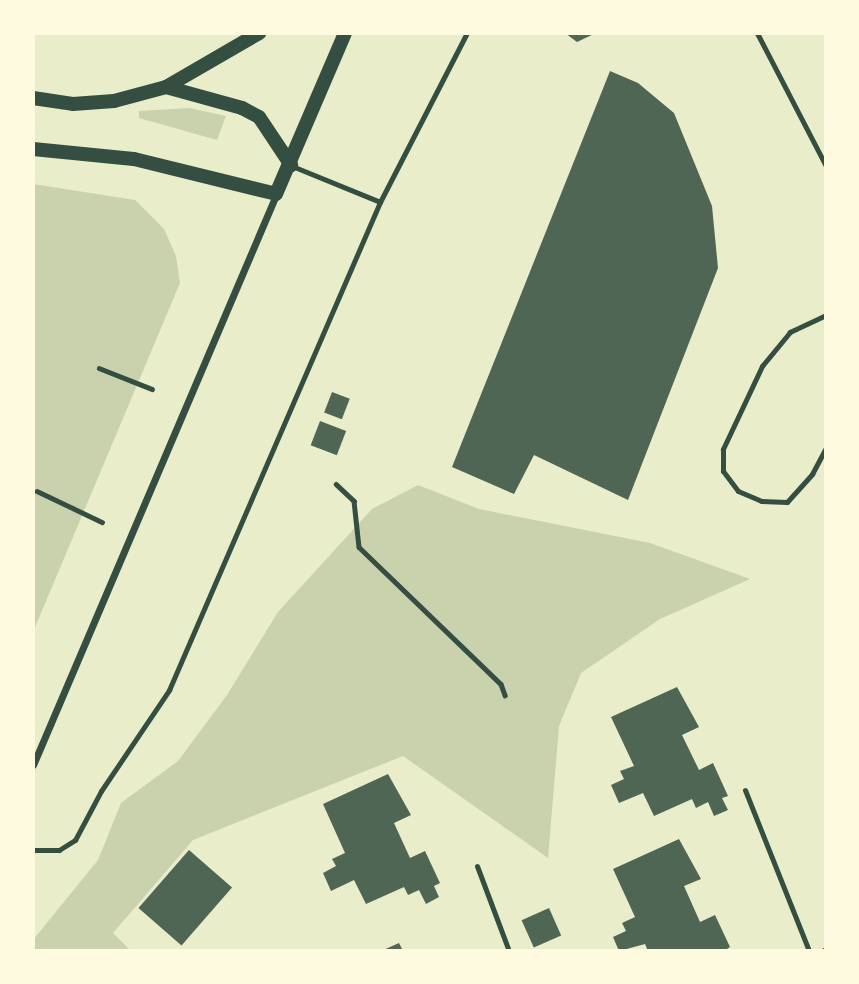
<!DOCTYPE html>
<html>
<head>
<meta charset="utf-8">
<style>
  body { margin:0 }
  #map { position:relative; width:859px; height:984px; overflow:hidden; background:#e9edc9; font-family:"Sofia Sans Condensed",sans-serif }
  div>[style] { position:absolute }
  .green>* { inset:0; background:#cad2ad }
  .building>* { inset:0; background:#4f6655; transform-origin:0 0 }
  .path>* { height:4.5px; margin:-2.25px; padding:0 2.25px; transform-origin:2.25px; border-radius:2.25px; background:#344e41 }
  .service>* { height:5px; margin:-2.5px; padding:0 2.5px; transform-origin:2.5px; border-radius:2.5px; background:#344e41 }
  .minor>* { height:7px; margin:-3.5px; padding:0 3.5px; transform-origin:3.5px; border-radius:3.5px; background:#344e41 }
  .secondary>* { height:14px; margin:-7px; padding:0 7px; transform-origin:7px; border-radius:7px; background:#344e41 }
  span { translate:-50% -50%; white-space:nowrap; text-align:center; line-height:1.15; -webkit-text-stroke:7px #fefae0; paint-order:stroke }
  .frame { position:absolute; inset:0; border:35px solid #fefae0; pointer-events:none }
</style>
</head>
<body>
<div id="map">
  <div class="green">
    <i style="clip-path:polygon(189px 108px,226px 116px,217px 140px,139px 118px,139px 111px)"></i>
    <i style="clip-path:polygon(33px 184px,135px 200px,164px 229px,176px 256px,180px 283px,33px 632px)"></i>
    <i style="clip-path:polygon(418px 485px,479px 509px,650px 543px,750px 579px,660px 619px,581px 673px,559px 726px,548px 858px,403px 756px,193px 840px,113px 933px,131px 951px,33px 951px,33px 940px,98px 860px,121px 803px,178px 761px,227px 695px,278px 612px,372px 509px)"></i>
  </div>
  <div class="building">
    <i style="clip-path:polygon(565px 33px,596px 33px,577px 42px)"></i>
    <i style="clip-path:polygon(610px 71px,638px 83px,674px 113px,712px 206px,718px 268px,628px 500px,534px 455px,514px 494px,452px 467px)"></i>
    <i style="left:332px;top:392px;width:19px;height:22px;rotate:21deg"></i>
    <i style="left:320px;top:421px;width:28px;height:26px;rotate:21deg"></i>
    <i style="clip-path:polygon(677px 687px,699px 727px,682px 735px,699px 770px,713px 763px,728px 796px,722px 798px,728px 810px,714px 816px,708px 802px,696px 808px,692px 799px,654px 816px,643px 793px,619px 803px,611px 785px,624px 779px,620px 771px,634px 766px,611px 717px)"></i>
    <i style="clip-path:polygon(388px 774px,411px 815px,394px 823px,410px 858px,425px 851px,440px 883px,434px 886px,439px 897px,426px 904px,419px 890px,408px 895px,404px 887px,366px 904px,354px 880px,331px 891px,323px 873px,336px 866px,332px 859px,345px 853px,323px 804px)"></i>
    <i style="clip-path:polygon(679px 839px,701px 879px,684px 886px,700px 922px,715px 915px,730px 947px,724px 951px,648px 951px,645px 944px,619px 951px,613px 937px,626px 931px,622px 923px,635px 917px,613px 869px)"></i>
    <i style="left:189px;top:850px;width:57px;height:77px;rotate:41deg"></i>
    <i style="left:549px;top:908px;width:30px;height:30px;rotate:66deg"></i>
    <i style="clip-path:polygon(399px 943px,403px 951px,381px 951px)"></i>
  </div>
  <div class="path">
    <i style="left:99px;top:368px;width:57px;rotate:21.6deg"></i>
    <i style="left:336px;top:484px;width:25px;rotate:43deg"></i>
    <i style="left:354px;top:501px;width:46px;rotate:83.8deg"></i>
    <i style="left:359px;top:547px;width:197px;rotate:44deg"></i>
    <i style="left:501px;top:684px;width:12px;rotate:70deg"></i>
    <i style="left:37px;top:491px;width:72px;rotate:25.5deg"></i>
  </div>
  <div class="service">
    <i style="left:757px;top:33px;width:150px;rotate:62.6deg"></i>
    <i style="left:292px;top:166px;width:95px;rotate:22.2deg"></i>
    <i style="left:826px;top:315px;width:40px;rotate:155deg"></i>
    <i style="left:790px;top:332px;width:44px;rotate:129.5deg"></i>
    <i style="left:762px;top:366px;width:92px;rotate:115.2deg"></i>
    <i style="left:723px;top:449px;width:22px;rotate:90deg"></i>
    <i style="left:723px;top:471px;width:25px;rotate:53deg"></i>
    <i style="left:738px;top:491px;width:25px;rotate:23deg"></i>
    <i style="left:761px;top:501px;width:26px;rotate:2deg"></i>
    <i style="left:787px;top:502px;width:38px;rotate:-48deg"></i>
    <i style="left:812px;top:474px;width:30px;rotate:-62deg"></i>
    <i style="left:745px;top:790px;width:173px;rotate:68.3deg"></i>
    <i style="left:33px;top:850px;width:26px"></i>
    <i style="left:59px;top:850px;width:19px;rotate:-32deg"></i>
    <i style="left:75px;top:840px;width:55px;rotate:-62deg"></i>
    <i style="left:101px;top:791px;width:122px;rotate:-56deg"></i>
    <i style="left:169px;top:690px;width:532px;rotate:-66.62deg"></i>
    <i style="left:380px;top:202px;width:190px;rotate:-62.8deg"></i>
    <i style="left:477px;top:866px;width:91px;rotate:69.4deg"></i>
    <i style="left:822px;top:951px;width:4px;rotate:-27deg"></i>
  </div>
  <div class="minor">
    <i style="left:33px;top:765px;width:620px;rotate:-66.91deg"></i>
  </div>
  <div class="secondary">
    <i style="left:166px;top:87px;width:79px;rotate:15.4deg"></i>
    <i style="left:242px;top:108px;width:19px;rotate:28deg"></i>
    <i style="left:259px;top:117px;width:58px;rotate:56.3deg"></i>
    <i style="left:33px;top:98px;width:40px;rotate:8.5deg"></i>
    <i style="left:73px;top:104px;width:41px;rotate:-4.2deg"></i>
    <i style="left:114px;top:101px;width:54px;rotate:-15.1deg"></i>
    <i style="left:166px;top:87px;width:108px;rotate:-30.1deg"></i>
    <i style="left:33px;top:149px;width:101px;rotate:5.7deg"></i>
    <i style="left:134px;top:159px;width:146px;rotate:13.8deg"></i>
    <i style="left:276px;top:194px;width:175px;rotate:-66.8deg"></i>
  </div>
  <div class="frame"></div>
</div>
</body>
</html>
